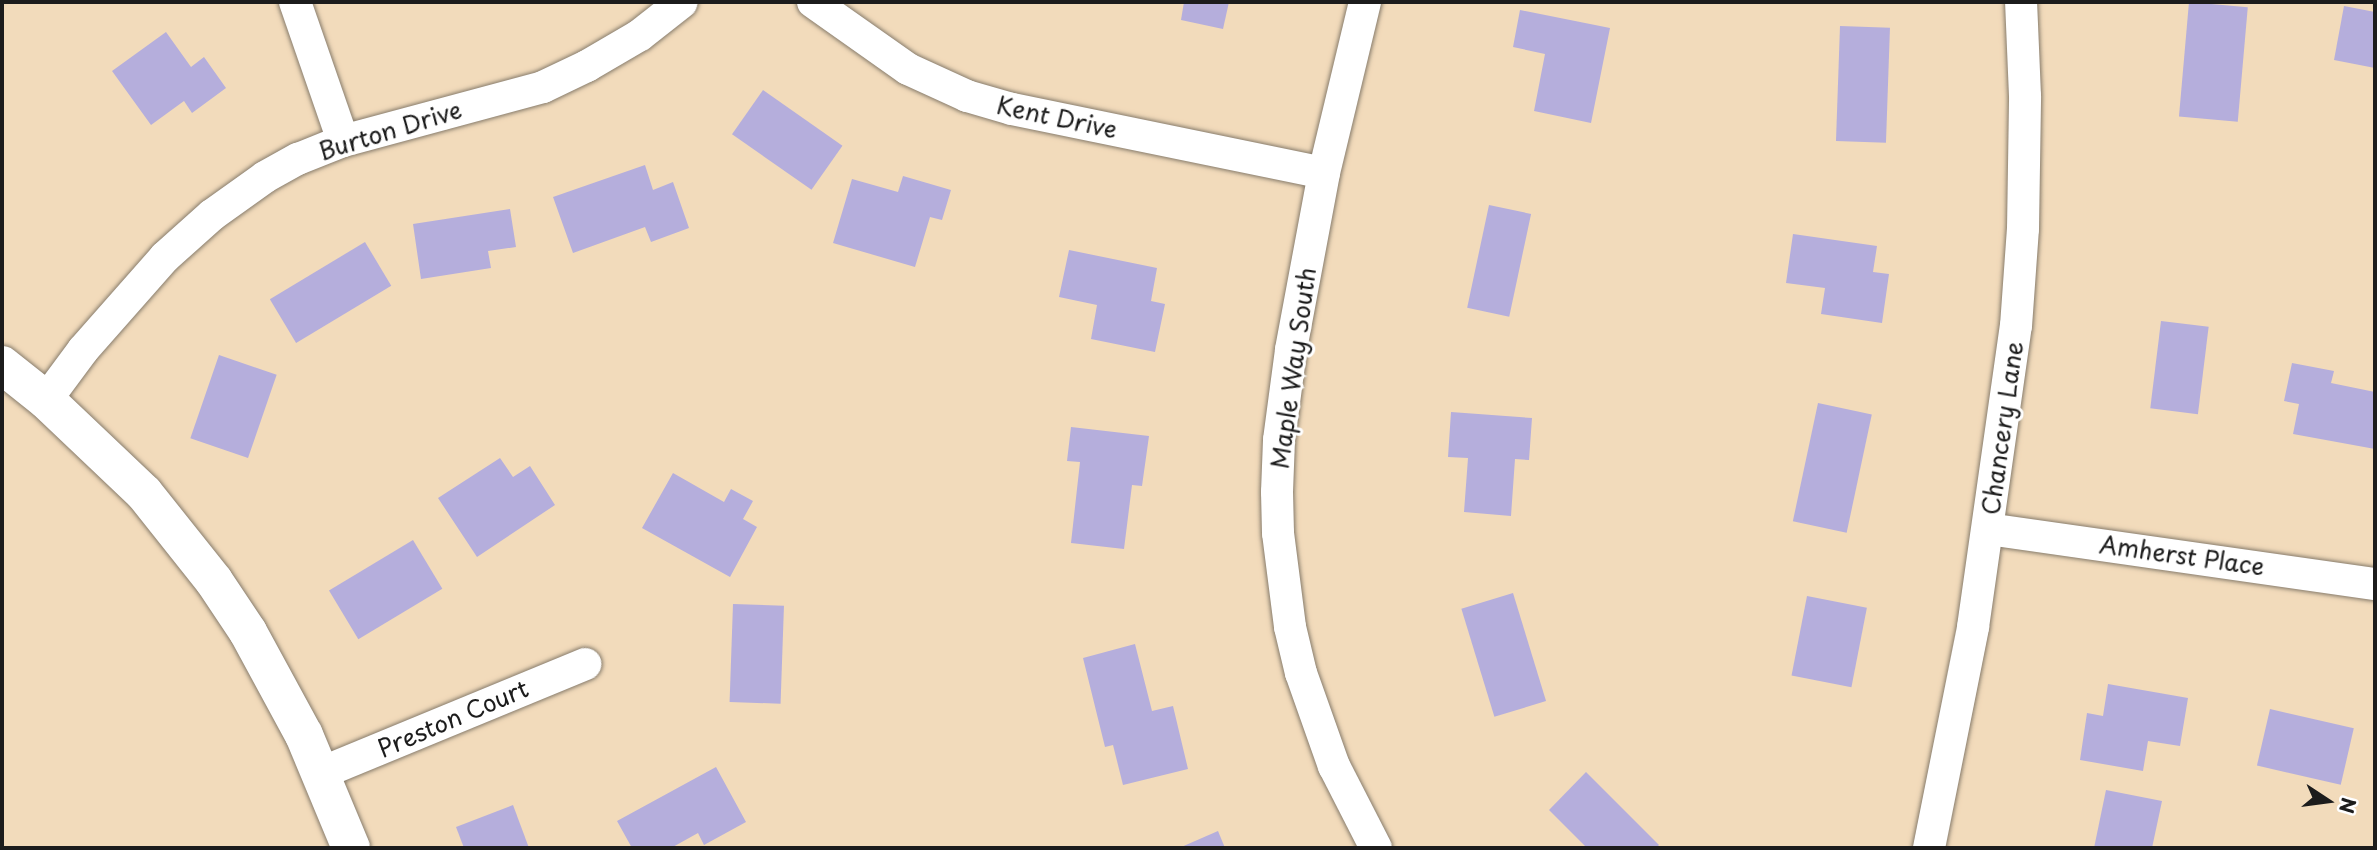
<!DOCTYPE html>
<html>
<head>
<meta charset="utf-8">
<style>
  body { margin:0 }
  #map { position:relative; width:2377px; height:850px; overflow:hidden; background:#f2dbbb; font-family:"Playpen Sans",sans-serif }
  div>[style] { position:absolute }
  .building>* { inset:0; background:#b5aedc; transform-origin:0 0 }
  .roads { filter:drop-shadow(0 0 2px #877c6c) drop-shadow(0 0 2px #877c6c) }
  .street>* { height:32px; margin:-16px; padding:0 16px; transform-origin:16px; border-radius:16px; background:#fff }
  .secondary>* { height:38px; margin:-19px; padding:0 19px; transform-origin:19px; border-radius:19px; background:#fff }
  span { translate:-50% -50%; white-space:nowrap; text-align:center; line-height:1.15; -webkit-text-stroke:6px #fff; paint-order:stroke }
  .street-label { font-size:24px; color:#1c1c1c }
  .frame { position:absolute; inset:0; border:4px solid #1c1c1c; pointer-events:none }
  .north { position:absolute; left:2293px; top:766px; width:70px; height:70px; -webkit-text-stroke:5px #fff; paint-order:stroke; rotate:103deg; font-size:19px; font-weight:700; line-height:28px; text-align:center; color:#1c1c1c }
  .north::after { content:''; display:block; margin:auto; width:24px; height:32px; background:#1c1c1c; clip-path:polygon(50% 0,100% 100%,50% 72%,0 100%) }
</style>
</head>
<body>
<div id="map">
  <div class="building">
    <i style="clip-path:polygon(1184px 2px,1229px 2px,1223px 29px,1181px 20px)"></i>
    <i style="left:2189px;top:2px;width:59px;height:115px;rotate:5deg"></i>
    <i style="clip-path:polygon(2344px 6px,2375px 12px,2375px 68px,2334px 60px)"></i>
    <i style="clip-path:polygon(1520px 10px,1610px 28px,1591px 123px,1534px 111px,1545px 54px,1513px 47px)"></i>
    <i style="left:1840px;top:26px;width:50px;height:115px;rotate:2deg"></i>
    <i style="clip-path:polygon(166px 32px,191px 67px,204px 57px,226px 88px,192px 113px,184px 101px,151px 125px,112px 71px)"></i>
    <i style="left:763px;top:90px;width:97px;height:54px;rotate:35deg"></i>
    <i style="clip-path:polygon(645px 165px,653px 190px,673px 182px,689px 228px,651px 242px,645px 227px,573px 253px,553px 197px)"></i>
    <i style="clip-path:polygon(903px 176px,951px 190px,942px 220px,930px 217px,915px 267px,833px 243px,852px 179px,898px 192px)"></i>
    <i style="left:1489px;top:205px;width:43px;height:105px;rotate:12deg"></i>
    <i style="clip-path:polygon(510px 209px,516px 247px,488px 251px,491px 268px,421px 279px,413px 224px)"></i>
    <i style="clip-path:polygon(1793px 234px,1877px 246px,1873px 272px,1889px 274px,1882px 323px,1821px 314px,1825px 288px,1786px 283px)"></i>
    <i style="left:365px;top:242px;width:51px;height:111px;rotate:59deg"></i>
    <i style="clip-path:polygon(1069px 250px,1157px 268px,1151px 301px,1165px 304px,1155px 352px,1091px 339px,1097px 305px,1059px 297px)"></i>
    <i style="left:2161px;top:321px;width:48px;height:88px;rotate:7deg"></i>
    <i style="left:219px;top:355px;width:61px;height:88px;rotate:19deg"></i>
    <i style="clip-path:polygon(2292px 363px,2334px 371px,2331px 383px,2375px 392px,2375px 449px,2293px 434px,2299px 404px,2284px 401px)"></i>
    <i style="left:1818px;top:403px;width:55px;height:121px;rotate:12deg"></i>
    <i style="clip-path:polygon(1451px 412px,1532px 418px,1529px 460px,1515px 459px,1511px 516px,1464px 512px,1468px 458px,1448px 457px)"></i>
    <i style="clip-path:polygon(1071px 427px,1149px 436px,1142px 486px,1132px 485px,1124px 549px,1071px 543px,1080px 462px,1067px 461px)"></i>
    <i style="clip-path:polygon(500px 458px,513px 477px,530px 466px,555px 505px,477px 557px,438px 498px)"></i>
    <i style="clip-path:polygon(673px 473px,724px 502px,731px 489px,753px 501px,743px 519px,757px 527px,730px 577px,642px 528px)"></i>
    <i style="left:413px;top:540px;width:57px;height:98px;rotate:59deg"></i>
    <i style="left:1513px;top:593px;width:113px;height:54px;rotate:73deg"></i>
    <i style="left:1807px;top:596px;width:61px;height:81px;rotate:11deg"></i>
    <i style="left:733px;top:604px;width:51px;height:98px;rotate:2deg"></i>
    <i style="clip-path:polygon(1135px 644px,1152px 711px,1173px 706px,1188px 769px,1123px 785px,1113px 745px,1105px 747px,1083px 658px)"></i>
    <i style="clip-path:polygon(2108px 684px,2188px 698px,2180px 746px,2148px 741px,2143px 771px,2080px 760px,2087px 713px,2103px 716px)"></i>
    <i style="left:2270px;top:709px;width:86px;height:58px;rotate:13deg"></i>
    <i style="clip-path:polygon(716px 767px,746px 822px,704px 845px,698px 833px,671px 848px,632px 848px,617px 821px)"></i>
    <i style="clip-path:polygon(1586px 772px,1659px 845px,1656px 848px,1587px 848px,1549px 810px)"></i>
    <i style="clip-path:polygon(2106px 790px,2162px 801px,2152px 848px,2094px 848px)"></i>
    <i style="clip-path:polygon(513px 805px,529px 848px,464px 848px,456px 827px)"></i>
    <i style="clip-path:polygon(1218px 831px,1225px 848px,1179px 848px)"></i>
  </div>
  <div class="roads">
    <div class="street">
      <i style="left:295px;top:2px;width:147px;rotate:70.9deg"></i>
      <i style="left:813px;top:2px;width:116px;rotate:35.2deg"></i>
      <i style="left:908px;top:69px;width:65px;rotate:24.6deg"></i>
      <i style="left:967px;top:96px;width:47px;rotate:16.1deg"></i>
      <i style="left:1012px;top:109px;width:318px;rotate:11.6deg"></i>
      <i style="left:1365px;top:2px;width:176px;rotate:103.5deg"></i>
      <i style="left:1324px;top:173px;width:180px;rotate:100.6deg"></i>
      <i style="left:1291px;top:350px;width:91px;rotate:97.6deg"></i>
      <i style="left:1279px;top:440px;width:52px;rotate:92.2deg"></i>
      <i style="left:1277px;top:492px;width:41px;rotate:88.6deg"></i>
      <i style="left:1278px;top:533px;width:95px;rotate:82.7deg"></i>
      <i style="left:1290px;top:627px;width:47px;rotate:76.6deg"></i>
      <i style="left:1301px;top:673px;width:99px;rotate:70.5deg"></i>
      <i style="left:1334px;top:766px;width:92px;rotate:62.9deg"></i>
      <i style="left:46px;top:400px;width:62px;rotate:-53.5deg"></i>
      <i style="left:83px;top:350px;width:124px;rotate:-48.6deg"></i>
      <i style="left:165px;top:257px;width:63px;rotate:-41.8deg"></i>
      <i style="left:212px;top:215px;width:65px;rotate:-35.6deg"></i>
      <i style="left:265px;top:177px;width:38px;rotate:-29deg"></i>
      <i style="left:298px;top:159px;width:48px;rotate:-21.8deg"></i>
      <i style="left:343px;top:141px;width:207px;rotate:-15.1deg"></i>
      <i style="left:543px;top:87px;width:49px;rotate:-25.5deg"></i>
      <i style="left:587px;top:66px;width:61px;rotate:-30.3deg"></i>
      <i style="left:640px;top:35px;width:53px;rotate:-38.2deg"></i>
      <i style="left:1988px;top:529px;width:391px;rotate:8.1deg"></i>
      <i style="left:321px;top:773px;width:286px;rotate:-22.4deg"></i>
      <i style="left:1929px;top:848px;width:225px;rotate:-78.7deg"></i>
      <i style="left:1973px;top:627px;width:304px;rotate:-81.9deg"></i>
      <i style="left:2016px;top:326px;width:97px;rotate:-85.9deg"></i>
      <i style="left:2023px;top:229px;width:133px;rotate:-89.1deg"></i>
      <i style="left:2025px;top:96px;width:94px;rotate:-92.4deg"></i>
    </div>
    <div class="secondary">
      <i style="left:2px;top:365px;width:56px;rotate:38.5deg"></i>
      <i style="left:46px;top:400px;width:135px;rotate:43.5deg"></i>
      <i style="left:144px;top:493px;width:112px;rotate:51.5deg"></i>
      <i style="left:214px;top:581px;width:61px;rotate:56.3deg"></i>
      <i style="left:248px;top:632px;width:117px;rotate:61.5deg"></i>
      <i style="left:304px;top:735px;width:122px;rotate:67.4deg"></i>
    </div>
  </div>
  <div class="street-label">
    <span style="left:1057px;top:117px;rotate:12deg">Kent Drive</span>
    <span style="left:390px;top:130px;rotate:-17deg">Burton Drive</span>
    <span style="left:1293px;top:368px;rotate:-82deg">Maple Way South</span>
    <span style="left:2002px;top:428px;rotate:-82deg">Chancery Lane</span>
    <span style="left:2182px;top:555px;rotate:8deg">Amherst Place</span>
    <span style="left:453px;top:718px;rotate:-23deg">Preston Court</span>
  </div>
  <div class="frame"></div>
  <div class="north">N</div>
</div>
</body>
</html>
